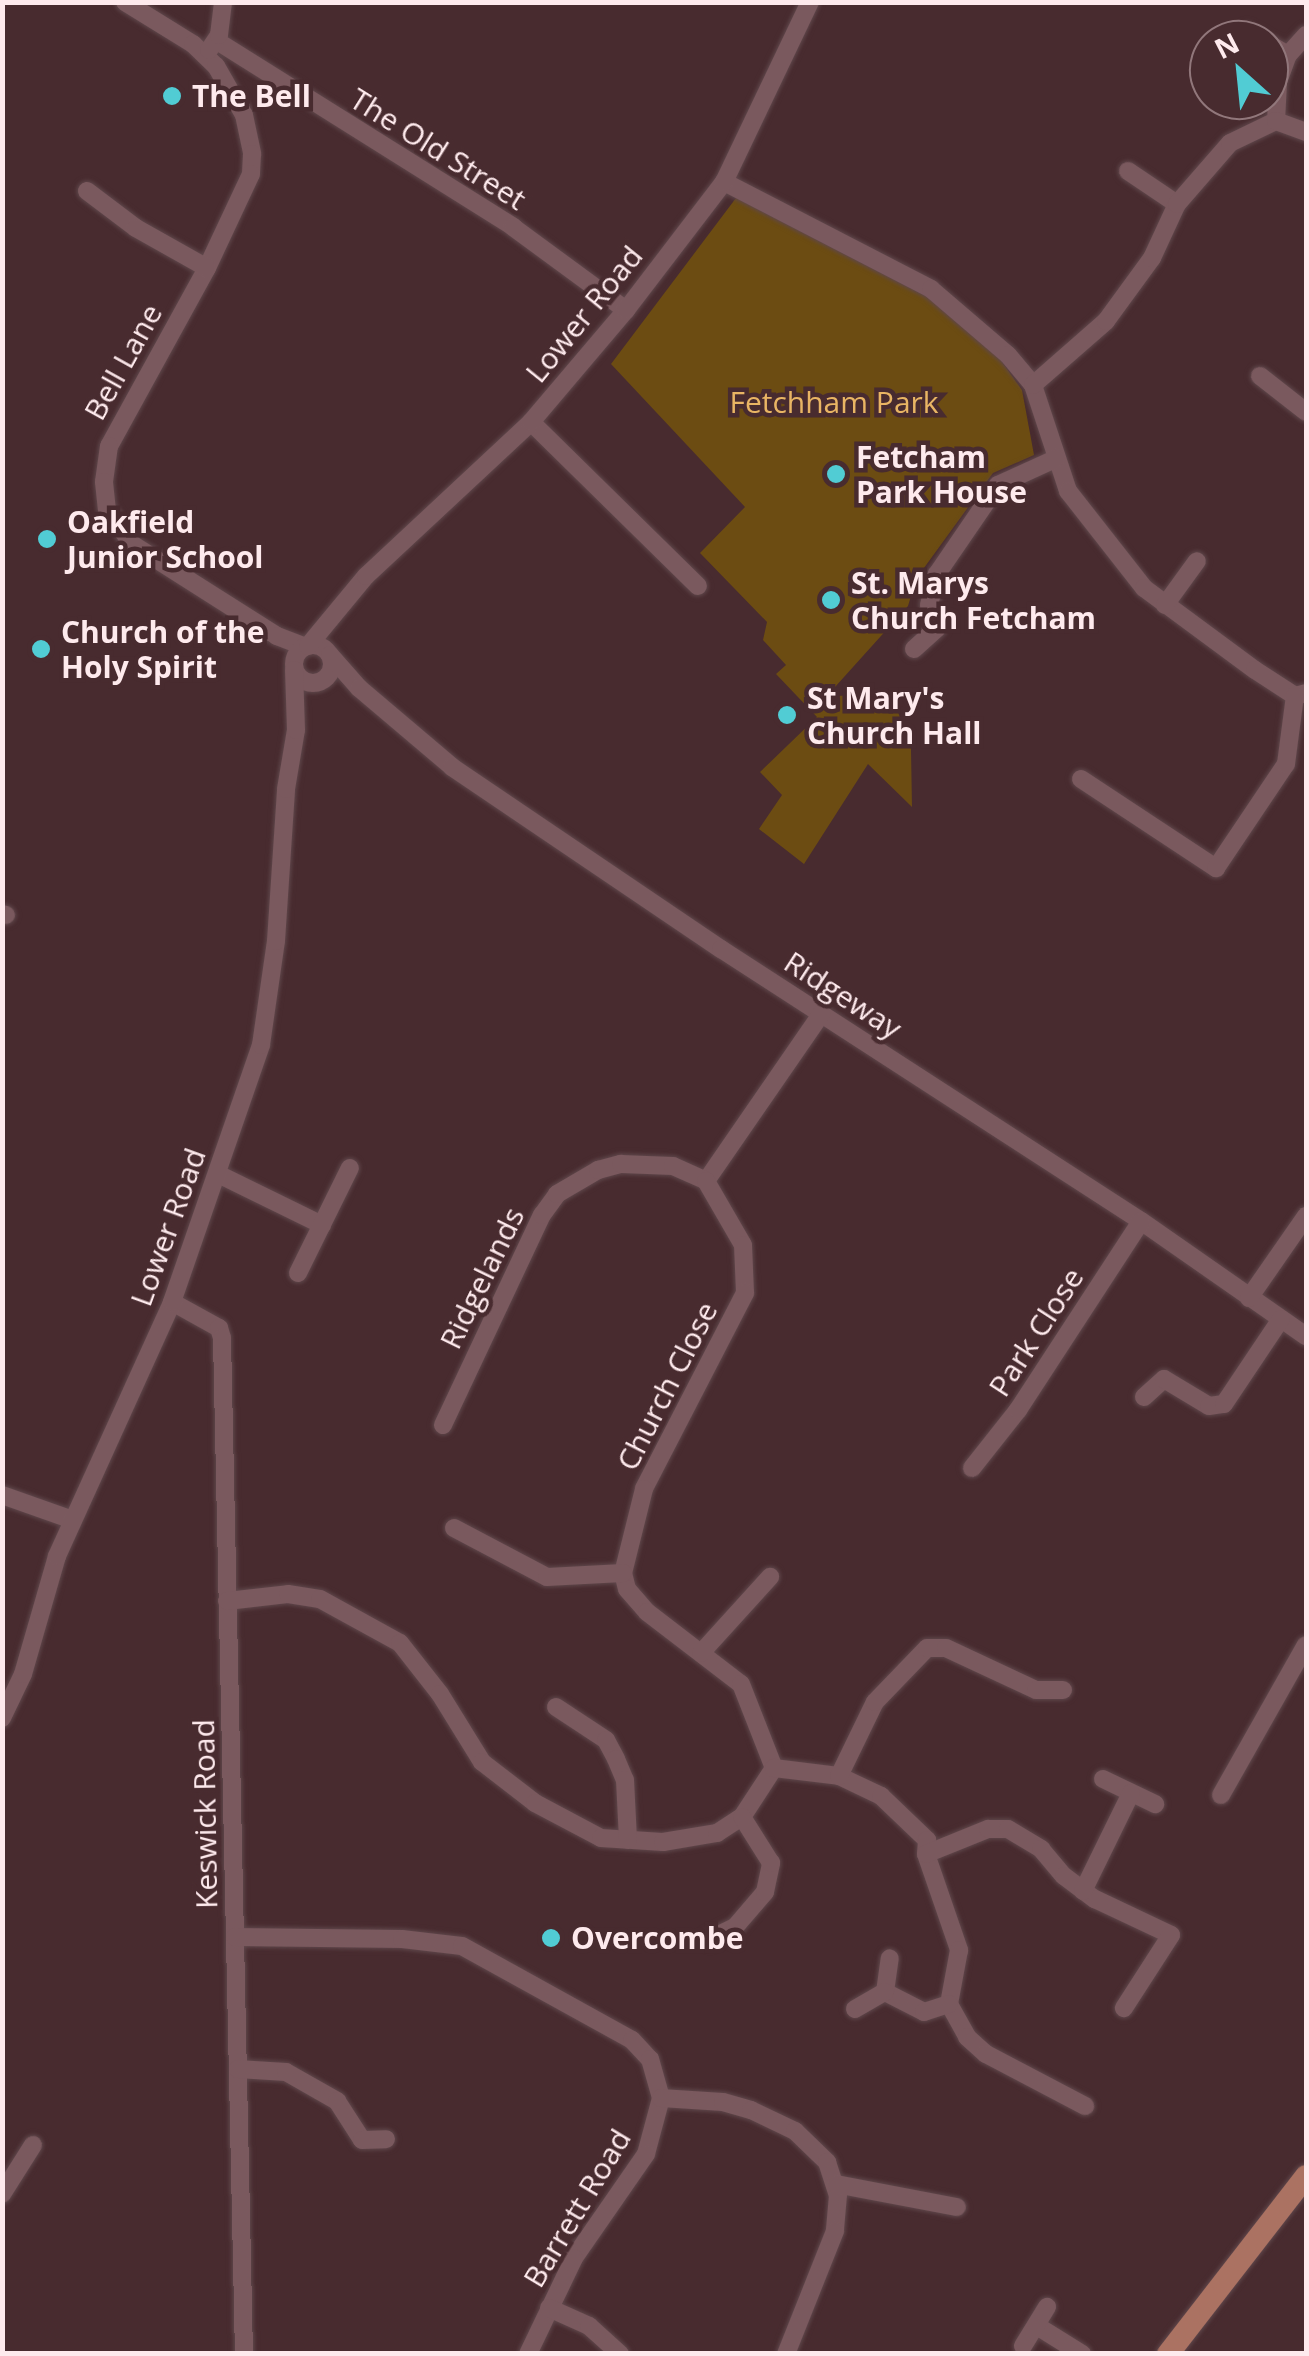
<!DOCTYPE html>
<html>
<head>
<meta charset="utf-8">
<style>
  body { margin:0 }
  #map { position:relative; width:1309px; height:2356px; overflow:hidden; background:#482b2f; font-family:"Open Sans",sans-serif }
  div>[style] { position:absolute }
  .green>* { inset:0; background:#6c4c12 }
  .roads { filter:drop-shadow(0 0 2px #5f474b) drop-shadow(0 0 2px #5f474b) }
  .minor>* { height:18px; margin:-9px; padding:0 9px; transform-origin:9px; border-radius:9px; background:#7a595e }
  .minor>.ring { margin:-9px; padding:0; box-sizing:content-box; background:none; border:18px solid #7a595e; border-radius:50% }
  .major>* { height:22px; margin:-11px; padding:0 11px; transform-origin:11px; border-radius:11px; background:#ab7262 }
  .dots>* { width:28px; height:28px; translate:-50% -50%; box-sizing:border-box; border:5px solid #482b2f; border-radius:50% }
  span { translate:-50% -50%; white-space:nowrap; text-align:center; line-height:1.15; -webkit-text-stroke:9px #482b2f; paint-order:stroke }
  .poi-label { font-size:30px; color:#feeaed; font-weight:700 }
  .left { translate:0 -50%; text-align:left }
  .street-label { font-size:30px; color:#feeaed }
  .park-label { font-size:30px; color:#e9b564 }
  .frame { position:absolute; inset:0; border:5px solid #feeaed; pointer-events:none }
  .north { position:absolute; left:1189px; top:20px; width:100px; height:100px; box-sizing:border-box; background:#482b2f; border:2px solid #91777b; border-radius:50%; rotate:333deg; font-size:28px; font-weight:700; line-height:40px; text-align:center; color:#feeaed }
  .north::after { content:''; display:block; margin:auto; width:35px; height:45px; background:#51ccd4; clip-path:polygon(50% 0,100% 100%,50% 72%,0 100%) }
</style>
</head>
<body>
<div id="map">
  <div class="green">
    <i style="clip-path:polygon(736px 198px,931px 299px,997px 355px,1022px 390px,1034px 455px,993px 473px,916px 579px,908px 606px,826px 697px,875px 693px,898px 712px,911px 749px,912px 807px,868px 764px,804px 864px,759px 829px,782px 795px,760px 772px,817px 717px,776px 674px,786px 665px,763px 640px,767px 622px,700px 553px,745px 507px,611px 364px)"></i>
  </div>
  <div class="roads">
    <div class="minor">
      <i style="left:125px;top:2px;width:80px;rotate:31.7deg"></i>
      <i style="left:193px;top:44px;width:32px;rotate:44deg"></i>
      <i style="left:216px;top:66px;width:56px;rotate:60.3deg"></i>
      <i style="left:244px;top:115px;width:40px;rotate:78deg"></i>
      <i style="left:252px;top:154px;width:20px;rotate:93deg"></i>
      <i style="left:251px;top:174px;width:104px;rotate:115.1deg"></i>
      <i style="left:207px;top:268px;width:203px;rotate:118.8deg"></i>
      <i style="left:109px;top:446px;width:36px;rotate:98deg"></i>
      <i style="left:104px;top:482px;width:27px;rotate:84deg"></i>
      <i style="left:107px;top:509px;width:43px;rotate:54.5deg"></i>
      <i style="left:132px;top:544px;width:172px;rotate:32.4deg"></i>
      <i style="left:277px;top:636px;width:30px;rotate:21deg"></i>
      <i style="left:1247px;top:32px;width:17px;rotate:28deg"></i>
      <i style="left:217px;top:41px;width:350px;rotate:32.1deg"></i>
      <i style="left:513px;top:227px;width:140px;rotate:36.3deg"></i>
      <i style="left:1269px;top:44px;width:22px;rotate:30deg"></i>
      <i style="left:209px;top:50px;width:18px;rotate:-56deg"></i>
      <i style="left:219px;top:35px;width:33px;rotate:-83deg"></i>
      <i style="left:1276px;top:121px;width:39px;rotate:-87deg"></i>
      <i style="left:1278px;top:82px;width:29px;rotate:-70deg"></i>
      <i style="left:1288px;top:55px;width:27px;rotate:-48deg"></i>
      <i style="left:1128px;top:171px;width:59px;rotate:34deg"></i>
      <i style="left:724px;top:182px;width:233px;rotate:27.3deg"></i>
      <i style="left:931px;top:289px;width:101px;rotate:40.6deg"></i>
      <i style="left:1008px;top:355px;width:39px;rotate:50deg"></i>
      <i style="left:1033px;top:385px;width:112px;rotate:71.7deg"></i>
      <i style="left:1068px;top:491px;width:123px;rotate:51.9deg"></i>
      <i style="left:1144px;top:588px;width:138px;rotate:36.5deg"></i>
      <i style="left:1255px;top:670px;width:48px;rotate:33deg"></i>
      <i style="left:1295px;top:696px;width:11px;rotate:-15deg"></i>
      <i style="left:87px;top:191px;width:61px;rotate:37.1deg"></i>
      <i style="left:136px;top:228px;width:81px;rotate:29.4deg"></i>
      <i style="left:1260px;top:376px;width:58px;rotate:38deg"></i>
      <i style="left:1033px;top:385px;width:97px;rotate:-41.2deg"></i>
      <i style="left:1106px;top:321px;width:78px;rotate:-53.9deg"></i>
      <i style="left:1152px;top:258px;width:60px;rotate:-65.2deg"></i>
      <i style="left:1177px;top:204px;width:81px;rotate:-49deg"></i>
      <i style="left:1230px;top:143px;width:51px;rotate:-25.6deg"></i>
      <i style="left:1276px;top:121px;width:32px;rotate:20deg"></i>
      <i style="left:531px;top:422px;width:234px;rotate:44.5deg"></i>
      <i style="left:1165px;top:605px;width:54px;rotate:-54deg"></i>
      <i class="ring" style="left:294px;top:645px;width:20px;height:20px"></i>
      <i style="left:308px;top:646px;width:91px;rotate:-50.4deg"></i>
      <i style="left:366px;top:576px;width:226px;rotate:-43deg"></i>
      <i style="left:531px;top:422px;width:147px;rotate:-49.7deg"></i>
      <i style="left:626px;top:310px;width:161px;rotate:-52.6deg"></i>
      <i style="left:724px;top:182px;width:199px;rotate:-64.5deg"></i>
      <i style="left:914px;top:649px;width:31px;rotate:-42deg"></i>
      <i style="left:937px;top:628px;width:24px;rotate:-109deg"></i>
      <i style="left:929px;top:605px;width:32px;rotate:-76deg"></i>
      <i style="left:937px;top:574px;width:108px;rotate:-55.6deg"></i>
      <i style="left:998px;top:485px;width:63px;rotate:-24.5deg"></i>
      <i style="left:330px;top:655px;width:44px;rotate:48.7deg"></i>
      <i style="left:359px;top:688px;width:122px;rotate:40.3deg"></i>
      <i style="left:452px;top:767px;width:325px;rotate:34.1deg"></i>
      <i style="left:721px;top:949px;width:500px;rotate:32.93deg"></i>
      <i style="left:1141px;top:1221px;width:201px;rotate:34.9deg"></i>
      <i style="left:1081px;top:779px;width:162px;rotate:33.4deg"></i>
      <i style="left:1216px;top:868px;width:125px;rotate:-56.1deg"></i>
      <i style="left:1286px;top:764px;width:69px;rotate:-82.5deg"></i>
      <i style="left:2px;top:914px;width:4px;rotate:14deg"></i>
      <i style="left:218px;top:1174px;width:116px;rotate:26.1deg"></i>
      <i style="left:706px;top:1181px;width:203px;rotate:-55.4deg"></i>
      <i style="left:298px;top:1273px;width:117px;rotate:-63.7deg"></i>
      <i style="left:1249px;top:1298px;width:100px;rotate:-55.2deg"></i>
      <i style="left:172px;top:1302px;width:54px;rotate:29deg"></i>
      <i style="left:219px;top:1328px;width:10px;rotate:73deg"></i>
      <i style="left:222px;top:1338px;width:1016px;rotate:88.76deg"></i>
      <i style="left:1144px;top:1397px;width:27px;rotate:-42deg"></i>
      <i style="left:1164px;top:1379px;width:52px;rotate:31deg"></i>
      <i style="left:1209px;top:1406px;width:15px;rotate:-8deg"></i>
      <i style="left:1224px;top:1404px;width:102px;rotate:-56.2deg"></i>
      <i style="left:443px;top:1425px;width:232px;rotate:-64.8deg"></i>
      <i style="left:542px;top:1215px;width:26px;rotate:-54deg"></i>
      <i style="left:557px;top:1194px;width:48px;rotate:-30.3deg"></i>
      <i style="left:598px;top:1170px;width:24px;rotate:-15deg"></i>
      <i style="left:621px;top:1164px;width:52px;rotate:2.2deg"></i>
      <i style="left:673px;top:1166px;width:36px;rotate:24deg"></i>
      <i style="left:706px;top:1181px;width:74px;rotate:60deg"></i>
      <i style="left:743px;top:1245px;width:48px;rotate:87.6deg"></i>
      <i style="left:745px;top:1293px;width:220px;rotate:117.3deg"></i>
      <i style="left:644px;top:1489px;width:87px;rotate:104deg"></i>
      <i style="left:623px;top:1573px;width:16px;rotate:76deg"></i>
      <i style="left:627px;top:1589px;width:30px;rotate:49deg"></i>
      <i style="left:647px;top:1612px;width:118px;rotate:37.5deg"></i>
      <i style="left:741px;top:1684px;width:90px;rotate:68.6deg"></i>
      <i style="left:972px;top:1468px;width:74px;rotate:-51.6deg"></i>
      <i style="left:1018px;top:1410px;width:225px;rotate:-56.9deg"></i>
      <i style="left:2px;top:1495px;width:75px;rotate:19.4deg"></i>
      <i style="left:454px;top:1528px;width:105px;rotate:27.8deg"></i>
      <i style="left:547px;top:1577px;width:76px;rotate:-3deg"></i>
      <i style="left:227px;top:1601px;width:61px;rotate:-6.5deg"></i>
      <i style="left:288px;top:1594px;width:32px;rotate:9deg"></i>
      <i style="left:320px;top:1599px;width:91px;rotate:28.8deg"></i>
      <i style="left:400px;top:1643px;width:65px;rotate:51.9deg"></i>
      <i style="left:440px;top:1694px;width:80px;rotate:58.3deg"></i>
      <i style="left:482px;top:1762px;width:67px;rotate:37.7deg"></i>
      <i style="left:535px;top:1803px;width:75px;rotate:27.9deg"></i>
      <i style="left:601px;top:1838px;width:62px;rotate:3.7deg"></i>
      <i style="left:663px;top:1842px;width:55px;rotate:-9.5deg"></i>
      <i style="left:717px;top:1833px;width:30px;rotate:-33deg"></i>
      <i style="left:742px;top:1817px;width:59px;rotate:-56.9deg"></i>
      <i style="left:701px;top:1653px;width:103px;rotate:-47.8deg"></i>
      <i style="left:556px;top:1707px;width:60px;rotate:33.4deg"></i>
      <i style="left:606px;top:1740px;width:21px;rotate:62deg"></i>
      <i style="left:616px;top:1759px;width:23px;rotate:67deg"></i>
      <i style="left:625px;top:1780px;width:60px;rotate:87.1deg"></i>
      <i style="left:2px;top:1718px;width:49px;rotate:-64.5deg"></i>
      <i style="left:23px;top:1674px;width:123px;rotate:-73.9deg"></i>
      <i style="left:57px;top:1556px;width:279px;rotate:-65.6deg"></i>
      <i style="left:172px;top:1302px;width:272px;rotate:-70.9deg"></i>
      <i style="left:261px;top:1045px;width:105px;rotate:-81.8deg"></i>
      <i style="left:276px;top:941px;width:152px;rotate:-86.2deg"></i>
      <i style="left:286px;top:789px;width:60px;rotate:-80.4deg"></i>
      <i style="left:296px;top:730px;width:60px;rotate:-91.9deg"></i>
      <i style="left:774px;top:1768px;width:65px;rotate:7deg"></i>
      <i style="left:839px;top:1776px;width:47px;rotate:25.5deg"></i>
      <i style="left:881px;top:1796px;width:64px;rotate:43.7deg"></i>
      <i style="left:927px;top:1840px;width:14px;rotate:94deg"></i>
      <i style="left:926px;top:1854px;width:102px;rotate:71deg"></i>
      <i style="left:959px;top:1950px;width:55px;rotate:100.5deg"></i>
      <i style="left:949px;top:2004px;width:38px;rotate:61deg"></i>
      <i style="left:967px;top:2037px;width:25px;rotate:42deg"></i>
      <i style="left:986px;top:2054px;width:112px;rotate:27.7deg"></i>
      <i style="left:839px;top:1776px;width:82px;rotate:-64.1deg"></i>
      <i style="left:875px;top:1702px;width:75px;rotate:-46.1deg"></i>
      <i style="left:927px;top:1648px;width:19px"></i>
      <i style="left:946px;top:1648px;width:99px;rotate:25deg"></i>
      <i style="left:1036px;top:1690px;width:27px"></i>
      <i style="left:1103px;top:1779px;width:58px;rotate:25.7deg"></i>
      <i style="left:1221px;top:1795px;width:172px;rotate:-60.5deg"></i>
      <i style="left:926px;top:1854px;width:67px;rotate:-22deg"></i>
      <i style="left:988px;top:1829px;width:20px"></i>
      <i style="left:1008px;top:1829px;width:39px;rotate:31deg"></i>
      <i style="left:1041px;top:1849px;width:35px;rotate:50deg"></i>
      <i style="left:1064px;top:1876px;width:39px;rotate:37deg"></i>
      <i style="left:1095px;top:1899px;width:84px;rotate:25.3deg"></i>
      <i style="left:1171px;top:1935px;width:87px;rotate:122.8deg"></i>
      <i style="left:1083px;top:1891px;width:109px;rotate:-63.9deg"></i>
      <i style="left:235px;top:1937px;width:167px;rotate:0.7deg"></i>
      <i style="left:402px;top:1939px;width:60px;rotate:6.7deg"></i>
      <i style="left:462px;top:1946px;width:194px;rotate:28.9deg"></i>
      <i style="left:632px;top:2040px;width:26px;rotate:47deg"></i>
      <i style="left:650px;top:2059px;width:41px;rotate:74.2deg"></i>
      <i style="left:661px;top:2098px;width:58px;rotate:105deg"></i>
      <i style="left:646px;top:2154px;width:126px;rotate:124.7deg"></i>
      <i style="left:574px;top:2258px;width:106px;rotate:115.6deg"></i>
      <i style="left:710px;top:1939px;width:28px;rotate:-26deg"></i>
      <i style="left:735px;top:1927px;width:46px;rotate:-49.4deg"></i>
      <i style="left:765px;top:1892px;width:30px;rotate:-78deg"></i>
      <i style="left:771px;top:1863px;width:54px;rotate:-122.2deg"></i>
      <i style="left:885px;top:1992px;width:44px;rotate:27.1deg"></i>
      <i style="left:924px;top:2012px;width:26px;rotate:-18deg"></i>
      <i style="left:885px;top:1992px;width:34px;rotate:-82deg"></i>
      <i style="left:855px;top:2009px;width:34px;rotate:-30deg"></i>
      <i style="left:238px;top:2069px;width:48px;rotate:3.6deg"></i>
      <i style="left:286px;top:2072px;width:59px;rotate:29.6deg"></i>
      <i style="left:337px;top:2101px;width:46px;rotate:57.3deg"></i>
      <i style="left:362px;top:2140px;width:24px;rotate:-2deg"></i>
      <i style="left:661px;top:2098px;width:62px;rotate:3.7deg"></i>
      <i style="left:723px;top:2102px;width:29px;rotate:16deg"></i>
      <i style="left:751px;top:2110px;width:49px;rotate:25.5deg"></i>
      <i style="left:795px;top:2131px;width:45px;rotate:44.1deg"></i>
      <i style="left:827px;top:2162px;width:35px;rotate:72deg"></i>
      <i style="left:838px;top:2195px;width:36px;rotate:95deg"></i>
      <i style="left:835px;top:2231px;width:132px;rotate:111.7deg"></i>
      <i style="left:836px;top:2184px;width:123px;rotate:10.8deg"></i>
      <i style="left:2px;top:2194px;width:58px;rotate:-57.7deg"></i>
      <i style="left:549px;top:2308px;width:44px;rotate:24.2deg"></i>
      <i style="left:589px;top:2326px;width:42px;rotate:42.1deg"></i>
      <i style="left:1037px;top:2326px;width:53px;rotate:31.9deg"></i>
      <i style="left:1023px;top:2346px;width:46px;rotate:-58.4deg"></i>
    </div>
    <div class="major">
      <i style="left:1168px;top:2354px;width:225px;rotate:-52.2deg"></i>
    </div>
  </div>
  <div class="dots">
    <i style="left:172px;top:96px;background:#51ccd4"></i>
    <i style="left:836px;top:474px;background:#51ccd4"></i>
    <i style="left:47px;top:539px;background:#51ccd4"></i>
    <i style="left:831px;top:600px;background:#51ccd4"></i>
    <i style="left:41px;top:649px;background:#51ccd4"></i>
    <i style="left:787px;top:715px;background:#51ccd4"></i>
    <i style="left:551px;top:1938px;background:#51ccd4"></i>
  </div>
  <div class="poi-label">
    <span class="left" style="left:192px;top:96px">The Bell</span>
    <span class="left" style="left:856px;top:474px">Fetcham<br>Park House</span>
    <span class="left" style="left:67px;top:539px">Oakfield<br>Junior School</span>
    <span class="left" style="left:851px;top:600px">St. Marys<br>Church Fetcham</span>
    <span class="left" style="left:61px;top:649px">Church of the<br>Holy Spirit</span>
    <span class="left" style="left:807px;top:715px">St Mary's<br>Church Hall</span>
    <span class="left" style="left:571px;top:1938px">Overcombe</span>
  </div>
  <div class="street-label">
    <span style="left:438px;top:149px;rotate:32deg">The Old Street</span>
    <span style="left:584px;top:314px;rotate:-51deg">Lower Road</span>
    <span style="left:123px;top:362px;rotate:-61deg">Bell Lane</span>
    <span style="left:843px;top:995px;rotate:33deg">Ridgeway</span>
    <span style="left:168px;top:1227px;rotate:-70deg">Lower Road</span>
    <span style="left:482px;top:1278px;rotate:-64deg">Ridgelands</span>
    <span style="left:1036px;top:1332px;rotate:-57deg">Park Close</span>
    <span style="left:667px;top:1386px;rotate:-63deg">Church Close</span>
    <span style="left:205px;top:1814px;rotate:-91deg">Keswick Road</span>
    <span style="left:577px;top:2208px;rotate:-59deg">Barrett Road</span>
  </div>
  <div class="park-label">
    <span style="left:834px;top:402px">Fetchham Park</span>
  </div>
  <div class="frame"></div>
  <div class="north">N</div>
</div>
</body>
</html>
